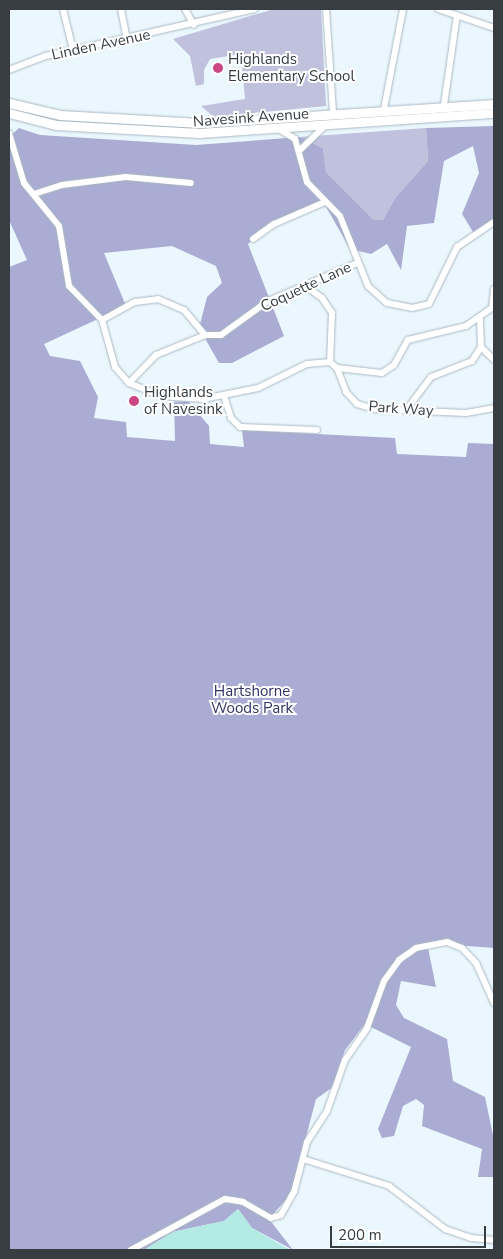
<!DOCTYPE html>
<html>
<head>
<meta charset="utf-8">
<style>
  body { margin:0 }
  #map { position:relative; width:503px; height:1259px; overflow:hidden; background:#ebf7fe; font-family:"Nunito Sans",sans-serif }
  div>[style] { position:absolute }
  .green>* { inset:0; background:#c0c1dd }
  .forest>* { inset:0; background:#aaacd3 }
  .water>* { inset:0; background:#b4eae4 }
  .roads { filter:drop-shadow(0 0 1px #abb8c1) drop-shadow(0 0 1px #abb8c1) }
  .minor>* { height:6px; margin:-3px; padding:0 3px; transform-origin:3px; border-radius:3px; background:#fff }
  .highway>* { height:9px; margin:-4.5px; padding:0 4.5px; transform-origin:4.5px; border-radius:4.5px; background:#fff }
  .dots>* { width:14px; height:14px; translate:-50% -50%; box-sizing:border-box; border:2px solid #fff; border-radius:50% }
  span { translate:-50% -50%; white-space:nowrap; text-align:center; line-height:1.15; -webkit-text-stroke:4px #fff; paint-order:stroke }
  .street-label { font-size:15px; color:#373d41 }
  .poi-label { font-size:15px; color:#373d41 }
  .left { translate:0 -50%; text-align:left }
  .park-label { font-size:15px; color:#343163 }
  .frame { position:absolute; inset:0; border:10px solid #373d41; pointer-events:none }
  .scale { position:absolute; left:330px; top:1226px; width:156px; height:22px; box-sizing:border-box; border:2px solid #373d41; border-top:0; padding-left:6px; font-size:15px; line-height:18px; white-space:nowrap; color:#373d41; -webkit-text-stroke:4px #fff; paint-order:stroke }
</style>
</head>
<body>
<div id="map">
  <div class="green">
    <i style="clip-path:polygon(274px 9px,321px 9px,326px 106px,214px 117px,201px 106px,245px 99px,241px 54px,210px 59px,204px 70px,204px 84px,196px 86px,190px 56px,173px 39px)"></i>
    <i style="clip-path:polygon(426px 128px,428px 161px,395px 198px,383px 220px,374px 220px,326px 172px,323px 148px,300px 137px)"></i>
  </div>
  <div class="forest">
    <i style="clip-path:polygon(494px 126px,494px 225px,473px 232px,462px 214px,479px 173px,473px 146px,444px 161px,434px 223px,407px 226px,401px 270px,387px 244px,371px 254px,350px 249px,325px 205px,270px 224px,248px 244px,284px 336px,232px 363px,219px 363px,199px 328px,207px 297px,222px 283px,216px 266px,172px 246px,104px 253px,126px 306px,44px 344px,50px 356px,80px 361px,98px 397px,94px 418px,126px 422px,127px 437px,175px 441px,174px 402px,188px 401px,209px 426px,210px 444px,244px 447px,242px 430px,395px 438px,397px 454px,466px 457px,468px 443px,494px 444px,494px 948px,427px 943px,436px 987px,401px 981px,396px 1005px,404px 1018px,447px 1039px,453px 1081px,485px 1097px,494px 1140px,494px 1177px,478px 1177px,482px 1149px,422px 1126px,424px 1105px,416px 1099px,403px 1106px,394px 1136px,382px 1138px,378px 1129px,411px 1047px,365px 1024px,345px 1050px,333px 1087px,316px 1099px,291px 1194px,269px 1219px,293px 1250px,252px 1228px,238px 1209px,224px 1221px,172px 1232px,144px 1250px,9px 1250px,9px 267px,27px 260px,9px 220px,9px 137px,19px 128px,40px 135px,196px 145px,300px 137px,323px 148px,326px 172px,374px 220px,383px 220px,395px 198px,428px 161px,426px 128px)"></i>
  </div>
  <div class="water">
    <i style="clip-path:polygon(238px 1209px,252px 1228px,290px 1250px,144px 1250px,172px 1232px,224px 1221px)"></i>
  </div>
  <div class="roads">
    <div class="minor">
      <i style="left:63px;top:9px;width:42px;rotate:76.3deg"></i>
      <i style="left:121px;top:9px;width:31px;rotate:79deg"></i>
      <i style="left:185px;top:9px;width:18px;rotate:61deg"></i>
      <i style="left:326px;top:9px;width:104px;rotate:86.1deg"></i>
      <i style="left:438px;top:9px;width:59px;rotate:18.7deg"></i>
      <i style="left:9px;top:70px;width:40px;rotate:-21deg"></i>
      <i style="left:46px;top:56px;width:214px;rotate:-12.7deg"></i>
      <i style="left:444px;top:105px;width:91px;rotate:-81.8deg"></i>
      <i style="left:384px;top:109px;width:102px;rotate:-79.2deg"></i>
      <i style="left:277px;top:128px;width:21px;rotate:31deg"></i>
      <i style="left:295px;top:139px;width:45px;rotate:74.4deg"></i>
      <i style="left:307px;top:182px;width:47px;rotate:45.9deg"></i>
      <i style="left:340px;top:216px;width:75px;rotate:68.2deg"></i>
      <i style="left:368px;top:286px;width:25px;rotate:42deg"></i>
      <i style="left:387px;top:303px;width:25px;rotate:11deg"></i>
      <i style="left:412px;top:308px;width:17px;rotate:-13deg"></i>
      <i style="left:429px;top:304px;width:64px;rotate:-63.8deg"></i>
      <i style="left:457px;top:247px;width:45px;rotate:-34deg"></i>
      <i style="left:9px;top:133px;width:52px;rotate:73.3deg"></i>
      <i style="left:24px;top:183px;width:55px;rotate:50.9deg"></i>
      <i style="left:59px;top:226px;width:61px;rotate:80.5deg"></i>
      <i style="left:69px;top:286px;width:47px;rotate:45.9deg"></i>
      <i style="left:102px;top:320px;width:49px;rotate:74.5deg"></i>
      <i style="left:115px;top:367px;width:21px;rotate:49deg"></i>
      <i style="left:129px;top:383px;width:35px;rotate:22deg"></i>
      <i style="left:161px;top:396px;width:42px;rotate:4.1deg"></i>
      <i style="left:203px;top:399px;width:56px;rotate:-11.3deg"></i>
      <i style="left:258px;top:388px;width:55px;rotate:-26.1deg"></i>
      <i style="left:307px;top:364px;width:23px;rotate:-5deg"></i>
      <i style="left:301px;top:149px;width:33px;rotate:-44deg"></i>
      <i style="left:34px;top:194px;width:29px;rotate:-18deg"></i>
      <i style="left:62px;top:185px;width:64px;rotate:-7.1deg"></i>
      <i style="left:126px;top:177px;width:65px;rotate:5.3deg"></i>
      <i style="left:253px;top:239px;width:26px;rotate:-36deg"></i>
      <i style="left:274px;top:224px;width:56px;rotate:-23.3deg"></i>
      <i style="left:305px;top:286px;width:21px;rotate:35deg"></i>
      <i style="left:322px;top:298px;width:18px;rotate:56deg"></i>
      <i style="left:332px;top:313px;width:49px;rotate:92.3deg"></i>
      <i style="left:330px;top:362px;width:9px;rotate:41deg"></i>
      <i style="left:337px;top:368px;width:26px;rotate:69deg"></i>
      <i style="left:346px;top:392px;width:16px;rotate:47deg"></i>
      <i style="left:357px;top:404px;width:19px;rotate:16deg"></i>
      <i style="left:375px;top:409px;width:91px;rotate:2.5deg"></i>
      <i style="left:466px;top:413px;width:28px;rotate:-10deg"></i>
      <i style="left:492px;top:308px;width:19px;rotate:-84deg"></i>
      <i style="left:102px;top:320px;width:38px;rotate:-29deg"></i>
      <i style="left:135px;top:302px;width:23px;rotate:-7deg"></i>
      <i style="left:158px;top:299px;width:28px;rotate:23deg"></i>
      <i style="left:184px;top:310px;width:33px;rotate:50deg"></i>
      <i style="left:205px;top:335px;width:16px"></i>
      <i style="left:221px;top:335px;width:58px;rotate:-35.9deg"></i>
      <i style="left:268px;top:301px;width:97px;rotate:-23.1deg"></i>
      <i style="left:481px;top:347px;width:18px;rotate:45deg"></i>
      <i style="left:337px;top:368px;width:45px;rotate:6.3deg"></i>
      <i style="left:382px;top:373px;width:14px;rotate:-34deg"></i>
      <i style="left:394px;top:365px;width:29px;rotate:-61deg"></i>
      <i style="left:408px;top:340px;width:60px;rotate:-13.6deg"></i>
      <i style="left:466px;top:326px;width:32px;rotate:-35deg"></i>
      <i style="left:129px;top:383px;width:39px;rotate:-46deg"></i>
      <i style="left:156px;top:355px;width:53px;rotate:-22.2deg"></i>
      <i style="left:224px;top:396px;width:23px;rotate:72deg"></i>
      <i style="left:231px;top:418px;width:13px;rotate:45deg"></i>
      <i style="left:240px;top:427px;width:77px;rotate:2.2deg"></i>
      <i style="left:407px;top:409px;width:40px;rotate:-53deg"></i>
      <i style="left:431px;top:377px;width:44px;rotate:-21.3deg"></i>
      <i style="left:472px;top:361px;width:17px;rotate:-57deg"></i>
      <i style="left:481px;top:347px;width:28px;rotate:-92deg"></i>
      <i style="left:303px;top:1159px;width:90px;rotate:17.4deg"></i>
      <i style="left:389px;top:1186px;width:71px;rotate:37.5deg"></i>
      <i style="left:445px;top:1229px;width:28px;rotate:19deg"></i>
      <i style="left:471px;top:1238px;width:23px;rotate:5deg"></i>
      <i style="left:131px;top:1250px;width:107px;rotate:-28.5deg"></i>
      <i style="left:225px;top:1199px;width:18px;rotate:9deg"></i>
      <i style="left:243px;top:1202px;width:32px;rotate:30deg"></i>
      <i style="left:271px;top:1218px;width:10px;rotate:-17deg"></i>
      <i style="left:281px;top:1215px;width:26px;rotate:-61deg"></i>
      <i style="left:294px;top:1192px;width:52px;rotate:-75.4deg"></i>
      <i style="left:307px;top:1142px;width:37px;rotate:-57deg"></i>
      <i style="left:327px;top:1111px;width:54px;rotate:-70.6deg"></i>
      <i style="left:345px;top:1060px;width:39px;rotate:-55deg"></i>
      <i style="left:367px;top:1028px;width:50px;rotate:-70.1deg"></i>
      <i style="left:384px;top:981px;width:26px;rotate:-54deg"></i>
      <i style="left:399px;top:960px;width:21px;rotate:-35deg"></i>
      <i style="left:416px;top:948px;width:32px;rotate:-11deg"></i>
      <i style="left:447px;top:942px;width:16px;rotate:22deg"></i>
      <i style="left:462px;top:948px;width:21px;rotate:47deg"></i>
      <i style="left:476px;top:963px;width:44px;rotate:65.8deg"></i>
    </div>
    <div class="highway">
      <i style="left:9px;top:103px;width:52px;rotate:13.2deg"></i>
      <i style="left:60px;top:115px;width:140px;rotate:3.3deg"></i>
      <i style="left:200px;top:123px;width:295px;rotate:-3.7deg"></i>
      <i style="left:9px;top:113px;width:49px;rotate:14.3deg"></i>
      <i style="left:56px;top:125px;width:143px;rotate:3.2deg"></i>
      <i style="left:199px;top:133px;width:296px;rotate:-3.9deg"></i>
    </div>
  </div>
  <div class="dots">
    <i style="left:218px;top:68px;background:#cc4585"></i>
    <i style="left:134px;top:401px;background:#cc4585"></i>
  </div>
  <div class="street-label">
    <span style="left:101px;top:45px;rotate:-12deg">Linden Avenue</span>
    <span style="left:251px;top:118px;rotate:-4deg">Navesink Avenue</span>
    <span style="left:306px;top:287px;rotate:-25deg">Coquette Lane</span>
    <span style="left:401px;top:409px;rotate:4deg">Park Way</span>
  </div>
  <div class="poi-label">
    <span class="left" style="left:228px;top:68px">Highlands<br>Elementary School</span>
    <span class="left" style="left:144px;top:401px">Highlands<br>of Navesink</span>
  </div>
  <div class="park-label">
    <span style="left:252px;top:700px">Hartshorne<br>Woods Park</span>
  </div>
  <div class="frame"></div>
  <div class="scale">200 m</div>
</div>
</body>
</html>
